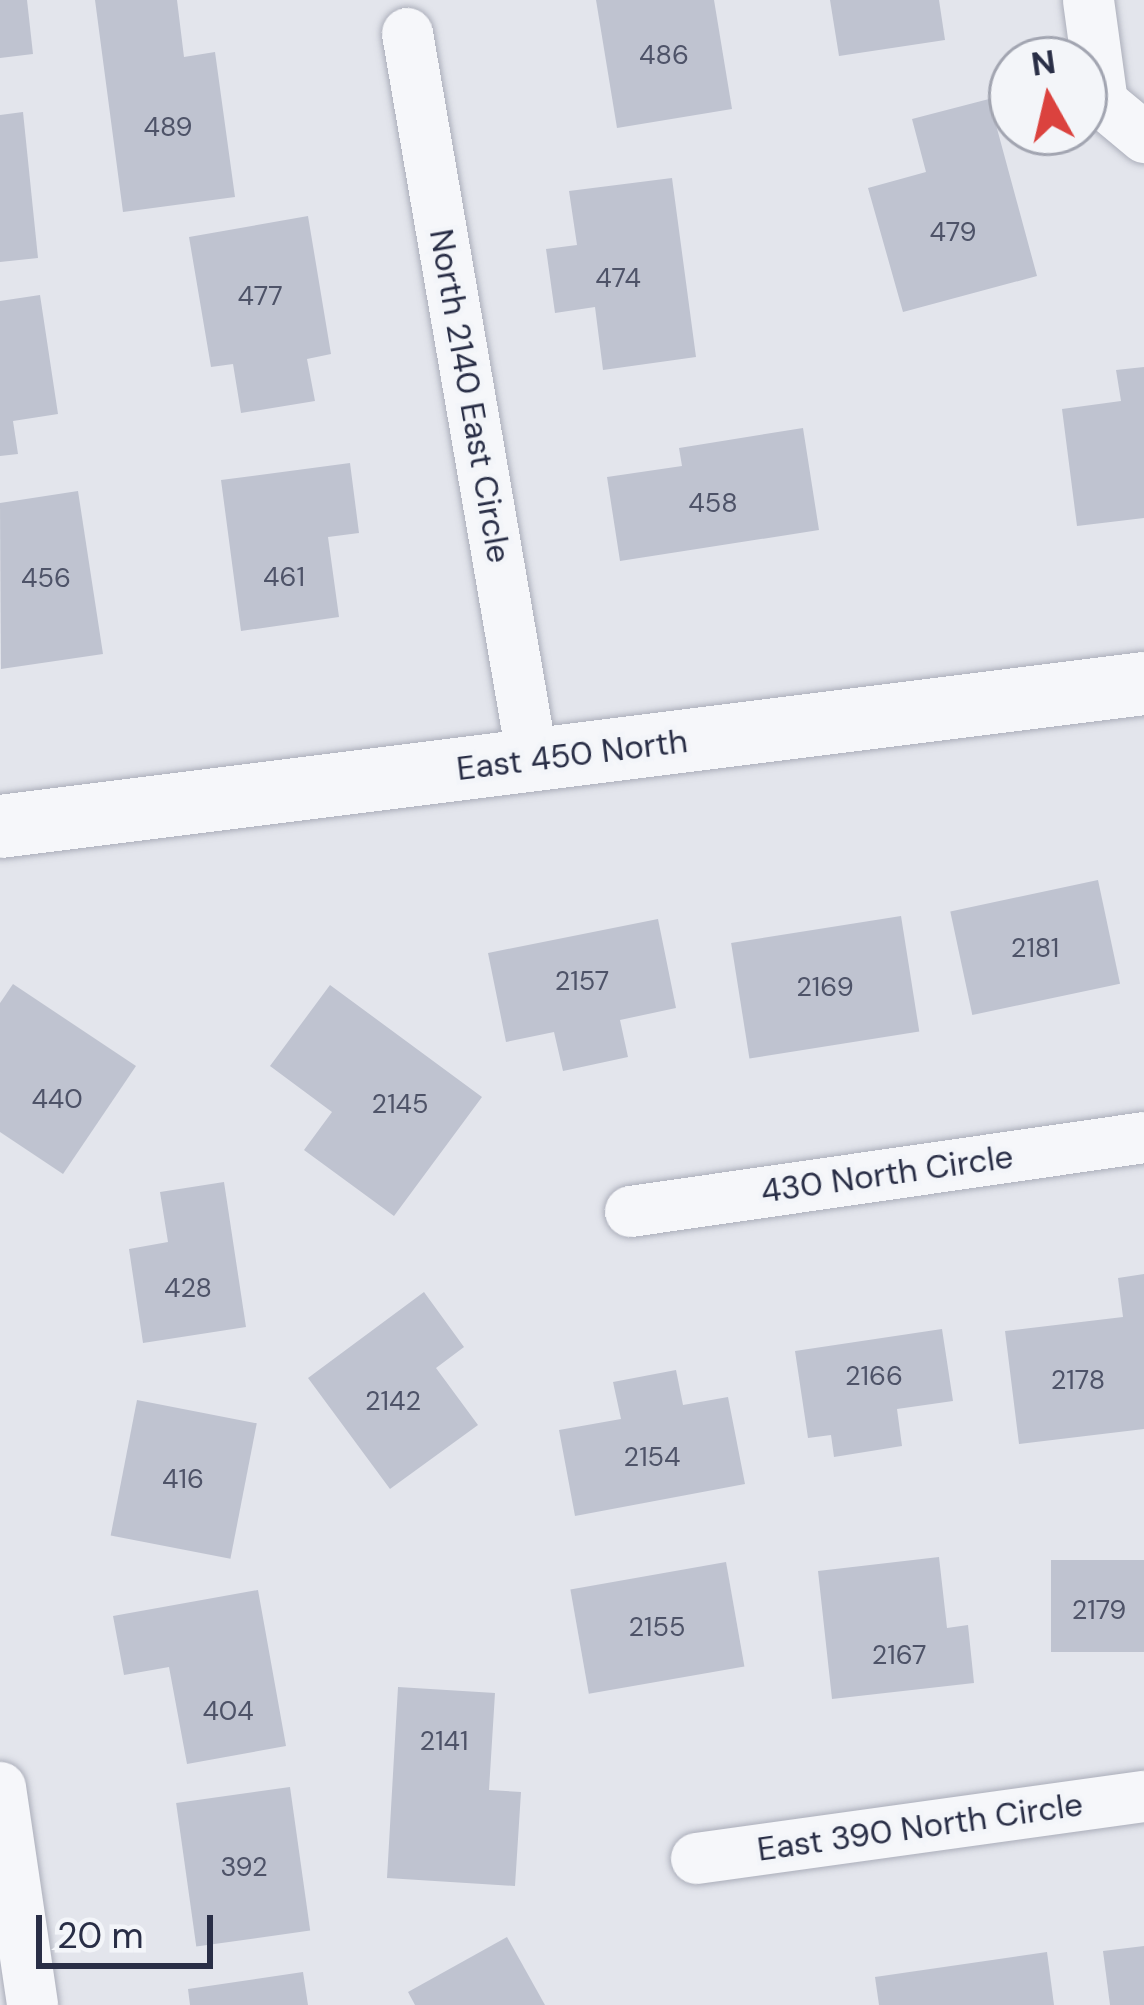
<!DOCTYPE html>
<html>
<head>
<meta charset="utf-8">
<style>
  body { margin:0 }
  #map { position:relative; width:1144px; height:2005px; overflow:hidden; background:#e3e5ec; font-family:"DM Sans",sans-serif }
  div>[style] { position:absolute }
  .building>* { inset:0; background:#bfc3d0; transform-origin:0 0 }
  .roads { filter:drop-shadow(0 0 3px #abaeba) drop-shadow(0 0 3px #abaeba) }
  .minor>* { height:51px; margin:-25.5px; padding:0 25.5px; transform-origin:25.5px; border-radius:25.5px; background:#f6f7fa }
  .tertiary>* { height:63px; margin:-31.5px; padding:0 31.5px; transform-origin:31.5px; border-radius:31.5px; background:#f6f7fa }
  span { translate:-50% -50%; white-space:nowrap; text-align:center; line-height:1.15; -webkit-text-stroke:9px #f3f5f9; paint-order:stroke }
  .number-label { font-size:27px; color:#4e5368 }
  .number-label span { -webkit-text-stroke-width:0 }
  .street-label { font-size:33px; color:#292e46 }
  .north { position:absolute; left:988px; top:36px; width:120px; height:120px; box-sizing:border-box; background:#f3f5f9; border:3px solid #a2a5b1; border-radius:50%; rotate:352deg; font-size:33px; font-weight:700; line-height:48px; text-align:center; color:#292e46 }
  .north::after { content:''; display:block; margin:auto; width:42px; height:54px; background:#db423e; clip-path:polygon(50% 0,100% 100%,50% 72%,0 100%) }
  .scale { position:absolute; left:36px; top:1915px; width:177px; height:54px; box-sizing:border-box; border:6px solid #292e46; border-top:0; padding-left:15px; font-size:36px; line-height:42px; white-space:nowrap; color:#292e46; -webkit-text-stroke:9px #f3f5f9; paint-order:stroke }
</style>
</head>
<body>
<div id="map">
  <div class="building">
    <i style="clip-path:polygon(0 0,27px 0,33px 54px,0 58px)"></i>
    <i style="clip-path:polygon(95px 0,177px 0,184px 57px,215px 52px,235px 197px,123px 212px)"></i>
    <i style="clip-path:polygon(596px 0,714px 0,732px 109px,617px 128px)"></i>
    <i style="clip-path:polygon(830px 0,939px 0,945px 40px,839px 56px)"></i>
    <i style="clip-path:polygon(989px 99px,1037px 276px,903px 312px,868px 188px,926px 172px,912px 119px)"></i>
    <i style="clip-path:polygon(23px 112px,38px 258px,0 262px,0 115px)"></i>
    <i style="clip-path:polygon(672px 178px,696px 357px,603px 370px,595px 307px,555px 313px,546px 249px,577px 245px,569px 191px)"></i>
    <i style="clip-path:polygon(308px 216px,331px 354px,307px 359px,315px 401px,241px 413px,233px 364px,211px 367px,189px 237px)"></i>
    <i style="clip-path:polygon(40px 295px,58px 414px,13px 421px,18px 454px,0 456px,0 301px)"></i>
    <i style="clip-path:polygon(1144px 367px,1144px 518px,1077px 526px,1062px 409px,1121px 401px,1116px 370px)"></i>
    <i style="clip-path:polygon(803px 428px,819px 530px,620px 561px,607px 477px,682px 466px,679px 448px)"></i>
    <i style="clip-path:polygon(350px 463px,359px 533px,328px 537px,339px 617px,241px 631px,221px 480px)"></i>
    <i style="clip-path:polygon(78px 491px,103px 654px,1px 669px,0 503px)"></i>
    <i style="left:1098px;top:880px;width:106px;height:151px;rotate:78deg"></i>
    <i style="left:901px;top:916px;width:117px;height:172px;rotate:81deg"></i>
    <i style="clip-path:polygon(658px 919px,676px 1008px,620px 1020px,628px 1057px,563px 1071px,554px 1032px,506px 1042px,488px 953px)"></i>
    <i style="clip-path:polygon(13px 984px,136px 1066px,63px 1174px,0 1132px,0 1003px)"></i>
    <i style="clip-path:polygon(330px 985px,482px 1097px,394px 1216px,304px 1150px,332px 1112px,270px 1066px)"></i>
    <i style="clip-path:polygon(224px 1182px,246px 1327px,143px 1343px,129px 1249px,168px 1242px,160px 1192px)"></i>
    <i style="clip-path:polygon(1144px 1274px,1144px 1429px,1019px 1444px,1005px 1331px,1123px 1317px,1118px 1278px)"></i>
    <i style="clip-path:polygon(424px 1292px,464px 1347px,436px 1368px,478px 1425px,390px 1489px,308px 1378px)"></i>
    <i style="clip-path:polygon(942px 1329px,953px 1401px,897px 1409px,902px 1446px,834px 1457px,831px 1435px,808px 1438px,795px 1351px)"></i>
    <i style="clip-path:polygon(676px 1370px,683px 1405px,728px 1397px,745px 1484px,575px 1516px,559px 1430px,621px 1419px,613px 1382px)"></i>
    <i style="left:137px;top:1400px;width:122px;height:138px;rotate:11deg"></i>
    <i style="clip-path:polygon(939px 1557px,947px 1628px,968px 1625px,974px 1683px,832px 1699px,818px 1571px)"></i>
    <i style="left:1144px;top:1560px;width:92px;height:93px;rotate:90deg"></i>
    <i style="left:726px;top:1562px;width:106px;height:158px;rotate:80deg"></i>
    <i style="clip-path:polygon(258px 1590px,286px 1746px,187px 1764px,169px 1667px,124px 1675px,113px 1616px)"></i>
    <i style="clip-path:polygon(398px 1687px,495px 1693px,489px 1790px,521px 1792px,515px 1886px,387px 1878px)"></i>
    <i style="left:290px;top:1787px;width:145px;height:115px;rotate:82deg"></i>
    <i style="clip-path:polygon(507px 1937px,545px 2005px,415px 2005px,408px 1992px)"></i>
    <i style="clip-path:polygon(1144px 1946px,1144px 2005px,1110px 2005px,1103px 1951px)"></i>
    <i style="clip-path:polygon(1047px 1952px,1054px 2005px,879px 2005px,875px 1977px)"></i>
    <i style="clip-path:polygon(303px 1972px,308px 2005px,190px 2005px,188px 1989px)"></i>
  </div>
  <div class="roads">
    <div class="minor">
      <i style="left:1088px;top:0;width:103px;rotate:82.2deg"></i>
      <i style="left:1102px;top:102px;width:55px;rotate:39.8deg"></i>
      <i style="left:407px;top:33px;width:738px;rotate:80.24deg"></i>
      <i style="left:630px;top:1211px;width:519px;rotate:-8.19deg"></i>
      <i style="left:0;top:1787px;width:220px;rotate:81.6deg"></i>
      <i style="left:696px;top:1858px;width:452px;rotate:-7.9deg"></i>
    </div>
    <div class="tertiary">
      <i style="left:0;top:826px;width:1153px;rotate:-7.13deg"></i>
    </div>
  </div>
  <div class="number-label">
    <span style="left:664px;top:55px">486</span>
    <span style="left:168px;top:127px">489</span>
    <span style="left:953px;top:232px">479</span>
    <span style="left:618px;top:278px">474</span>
    <span style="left:260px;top:296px">477</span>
    <span style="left:713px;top:503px">458</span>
    <span style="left:284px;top:577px">461</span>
    <span style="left:46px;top:578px">456</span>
    <span style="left:1035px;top:948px">2181</span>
    <span style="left:582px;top:981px">2157</span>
    <span style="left:825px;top:987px">2169</span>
    <span style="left:57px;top:1099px">440</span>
    <span style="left:400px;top:1104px">2145</span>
    <span style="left:188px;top:1288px">428</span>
    <span style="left:874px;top:1376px">2166</span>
    <span style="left:1078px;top:1380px">2178</span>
    <span style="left:393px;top:1401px">2142</span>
    <span style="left:652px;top:1457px">2154</span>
    <span style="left:183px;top:1479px">416</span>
    <span style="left:1099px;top:1610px">2179</span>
    <span style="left:657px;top:1627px">2155</span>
    <span style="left:899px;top:1655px">2167</span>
    <span style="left:228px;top:1711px">404</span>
    <span style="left:444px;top:1741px">2141</span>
    <span style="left:244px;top:1867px">392</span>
  </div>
  <div class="street-label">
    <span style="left:470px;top:396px;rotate:80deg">North 2140 East Circle</span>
    <span style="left:572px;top:755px;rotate:-7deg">East 450 North</span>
    <span style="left:887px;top:1174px;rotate:-8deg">430 North Circle</span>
    <span style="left:920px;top:1827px;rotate:-8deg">East 390 North Circle</span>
  </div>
  <div class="north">N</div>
  <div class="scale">20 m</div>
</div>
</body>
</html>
